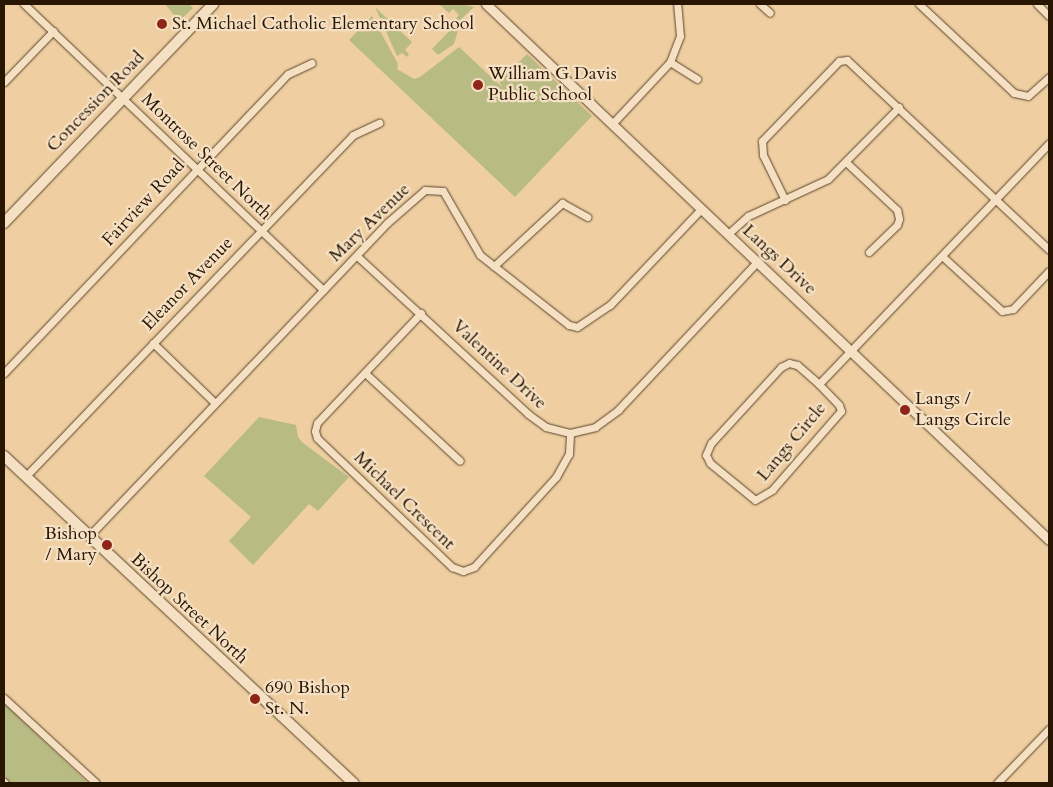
<!DOCTYPE html>
<html>
<head>
<meta charset="utf-8">
<style>
  body { margin:0 }
  #map { position:relative; width:1053px; height:787px; overflow:hidden; background:#efcfa2; font-family:Cardo,serif }
  div>[style] { position:absolute }
  .green>* { inset:0; background:#b9bb85 }
  .roads { filter:drop-shadow(0 0 1px #5a442a) drop-shadow(0 0 1px #5a442a) }
  .minor>* { height:7px; margin:-3.5px; padding:0 3.5px; transform-origin:3.5px; border-radius:3.5px; background:#f5e0c3 }
  .tertiary>* { height:9px; margin:-4.5px; padding:0 4.5px; transform-origin:4.5px; border-radius:4.5px; background:#f5e0c3 }
  .secondary>* { height:10px; margin:-5px; padding:0 5px; transform-origin:5px; border-radius:5px; background:#f5e0c3 }
  .dots>* { width:14px; height:14px; translate:-50% -50%; box-sizing:border-box; border:2px solid #f5e0c3; border-radius:50% }
  span { translate:-50% -50%; white-space:nowrap; text-align:center; line-height:1.15; -webkit-text-stroke:4.5px #f5e0c3; paint-order:stroke }
  .poi-label { font-size:18px; color:#281502 }
  .left { translate:0 -50%; text-align:left }
  .right { translate:-100% -50%; text-align:right }
  .street-label { font-size:18px; color:#281502 }
  .frame { position:absolute; inset:0; border:5px solid #281502; pointer-events:none }
</style>
</head>
<body>
<div id="map">
  <div class="green">
    <i style="clip-path:polygon(165px 4px,189px 4px,193px 8px,179px 21px)"></i>
    <i style="clip-path:polygon(439px 4px,461px 4px,474px 7px,458px 22px,455px 20px,459px 15px,453px 9px,449px 13px)"></i>
    <i style="clip-path:polygon(375px 7px,412px 42px,405px 50px,409px 54px,407px 57px,402px 53px,397px 56px)"></i>
    <i style="clip-path:polygon(372px 16px,398px 64px,397px 69px,414px 79px,420px 77px,459px 47px,503px 88px,499px 82px,527px 54px,592px 116px,515px 197px,349px 40px)"></i>
    <i style="clip-path:polygon(456px 24px,459px 27px,454px 44px,438px 55px,432px 49px)"></i>
    <i style="clip-path:polygon(259px 417px,296px 425px,298px 437px,303px 443px,349px 477px,318px 511px,309px 504px,253px 565px,229px 541px,251px 517px,204px 476px)"></i>
    <i style="clip-path:polygon(4px 703px,88px 783px,11px 783px,4px 776px)"></i>
  </div>
  <div class="roads">
    <div class="minor">
      <i style="left:24px;top:4px;width:414px;rotate:43.7deg"></i>
      <i style="left:760px;top:4px;width:13px;rotate:42deg"></i>
      <i style="left:919px;top:4px;width:130px;rotate:43.1deg"></i>
      <i style="left:1014px;top:93px;width:14px;rotate:12deg"></i>
      <i style="left:1028px;top:96px;width:28px;rotate:-42deg"></i>
      <i style="left:1037px;top:4px;width:17px;rotate:45deg"></i>
      <i style="left:670px;top:62px;width:32px;rotate:32deg"></i>
      <i style="left:4px;top:82px;width:71px;rotate:-46.1deg"></i>
      <i style="left:612px;top:124px;width:85px;rotate:-46.9deg"></i>
      <i style="left:670px;top:62px;width:28px;rotate:-69deg"></i>
      <i style="left:680px;top:36px;width:32px;rotate:-95deg"></i>
      <i style="left:847px;top:163px;width:69px;rotate:43.2deg"></i>
      <i style="left:897px;top:210px;width:9px;rotate:77deg"></i>
      <i style="left:899px;top:219px;width:6px;rotate:108deg"></i>
      <i style="left:897px;top:225px;width:39px;rotate:136deg"></i>
      <i style="left:785px;top:200px;width:50px;rotate:-116.1deg"></i>
      <i style="left:763px;top:155px;width:14px;rotate:-94deg"></i>
      <i style="left:762px;top:141px;width:111px;rotate:-46.1deg"></i>
      <i style="left:839px;top:61px;width:8px;rotate:-7deg"></i>
      <i style="left:847px;top:60px;width:277px;rotate:43.2deg"></i>
      <i style="left:728px;top:234px;width:27px;rotate:-42deg"></i>
      <i style="left:748px;top:216px;width:88px;rotate:-24.8deg"></i>
      <i style="left:828px;top:179px;width:101px;rotate:-45.4deg"></i>
      <i style="left:357px;top:256px;width:233px;rotate:42.7deg"></i>
      <i style="left:528px;top:414px;width:22px;rotate:36deg"></i>
      <i style="left:546px;top:427px;width:25px;rotate:14deg"></i>
      <i style="left:570px;top:433px;width:26px;rotate:-13deg"></i>
      <i style="left:595px;top:427px;width:29px;rotate:-36deg"></i>
      <i style="left:618px;top:410px;width:203px;rotate:-46.8deg"></i>
      <i style="left:942px;top:256px;width:81px;rotate:42.5deg"></i>
      <i style="left:1002px;top:311px;width:11px;rotate:-10deg"></i>
      <i style="left:1013px;top:309px;width:52px;rotate:-46.5deg"></i>
      <i style="left:494px;top:266px;width:93px;rotate:-42.8deg"></i>
      <i style="left:562px;top:203px;width:29px;rotate:29deg"></i>
      <i style="left:421px;top:313px;width:151px;rotate:133.4deg"></i>
      <i style="left:317px;top:423px;width:8px;rotate:104deg"></i>
      <i style="left:315px;top:431px;width:7px;rotate:74deg"></i>
      <i style="left:317px;top:438px;width:187px;rotate:43.7deg"></i>
      <i style="left:452px;top:567px;width:12px;rotate:20deg"></i>
      <i style="left:463px;top:571px;width:12px;rotate:-20deg"></i>
      <i style="left:474px;top:567px;width:122px;rotate:-47.7deg"></i>
      <i style="left:556px;top:477px;width:26px;rotate:-61deg"></i>
      <i style="left:569px;top:454px;width:21px;rotate:-87deg"></i>
      <i style="left:153px;top:343px;width:86px;rotate:44.1deg"></i>
      <i style="left:4px;top:373px;width:412px;rotate:-46.5deg"></i>
      <i style="left:288px;top:74px;width:26px;rotate:-25deg"></i>
      <i style="left:365px;top:373px;width:129px;rotate:42.8deg"></i>
      <i style="left:819px;top:384px;width:29px;rotate:-139deg"></i>
      <i style="left:797px;top:365px;width:8px;rotate:-166deg"></i>
      <i style="left:789px;top:363px;width:9px;rotate:153deg"></i>
      <i style="left:781px;top:367px;width:103px;rotate:132.6deg"></i>
      <i style="left:711px;top:443px;width:13px;rotate:113deg"></i>
      <i style="left:706px;top:455px;width:9px;rotate:63deg"></i>
      <i style="left:710px;top:463px;width:58px;rotate:39.4deg"></i>
      <i style="left:755px;top:500px;width:20px;rotate:-30deg"></i>
      <i style="left:772px;top:490px;width:105px;rotate:-48.9deg"></i>
      <i style="left:841px;top:411px;width:6px;rotate:-108deg"></i>
      <i style="left:839px;top:405px;width:29px;rotate:-134deg"></i>
      <i style="left:819px;top:384px;width:333px;rotate:-46.3deg"></i>
      <i style="left:26px;top:476px;width:472px;rotate:-46.2deg"></i>
      <i style="left:353px;top:135px;width:29px;rotate:-25deg"></i>
      <i style="left:89px;top:536px;width:432px;rotate:-46.4deg"></i>
      <i style="left:387px;top:223px;width:50px;rotate:-41deg"></i>
      <i style="left:425px;top:190px;width:18px;rotate:3deg"></i>
      <i style="left:443px;top:191px;width:74px;rotate:60deg"></i>
      <i style="left:480px;top:255px;width:113px;rotate:38.2deg"></i>
      <i style="left:569px;top:325px;width:8px;rotate:14deg"></i>
      <i style="left:577px;top:327px;width:40px;rotate:-34deg"></i>
      <i style="left:610px;top:305px;width:132px;rotate:-46.5deg"></i>
      <i style="left:4px;top:698px;width:125px;rotate:42.7deg"></i>
      <i style="left:4px;top:782px;width:1px;rotate:45deg"></i>
      <i style="left:997px;top:783px;width:75px;rotate:-46.1deg"></i>
    </div>
    <div class="tertiary">
      <i style="left:486px;top:4px;width:777px;rotate:43.59deg"></i>
    </div>
    <div class="secondary">
      <i style="left:4px;top:223px;width:303px;rotate:-46.3deg"></i>
      <i style="left:4px;top:456px;width:479px;rotate:43.1deg"></i>
    </div>
  </div>
  <div class="dots">
    <i style="left:162px;top:24px;background:#8f2418"></i>
    <i style="left:478px;top:85px;background:#8f2418"></i>
    <i style="left:905px;top:410px;background:#8f2418"></i>
    <i style="left:107px;top:545px;background:#8f2418"></i>
    <i style="left:255px;top:699px;background:#8f2418"></i>
  </div>
  <div class="poi-label">
    <span class="left" style="left:172px;top:24px">St. Michael Catholic Elementary School</span>
    <span class="left" style="left:488px;top:85px">William G Davis<br>Public School</span>
    <span class="left" style="left:915px;top:410px">Langs /<br>Langs Circle</span>
    <span class="right" style="left:97px;top:545px">Bishop<br>/ Mary</span>
    <span class="left" style="left:265px;top:699px">690 Bishop<br>St. N.</span>
  </div>
  <div class="street-label">
    <span style="left:96px;top:102px;rotate:-46deg">Concession Road</span>
    <span style="left:206px;top:157px;rotate:44deg">Montrose Street North</span>
    <span style="left:144px;top:203px;rotate:-47deg">Fairview Road</span>
    <span style="left:370px;top:223px;rotate:-44deg">Mary Avenue</span>
    <span style="left:779px;top:260px;rotate:43deg">Langs Drive</span>
    <span style="left:188px;top:284px;rotate:-46deg">Eleanor Avenue</span>
    <span style="left:499px;top:365px;rotate:43deg">Valentine Drive</span>
    <span style="left:792px;top:442px;rotate:-50deg">Langs Circle</span>
    <span style="left:404px;top:501px;rotate:44deg">Michael Crescent</span>
    <span style="left:189px;top:609px;rotate:43deg">Bishop Street North</span>
  </div>
  <div class="frame"></div>
</div>
</body>
</html>
